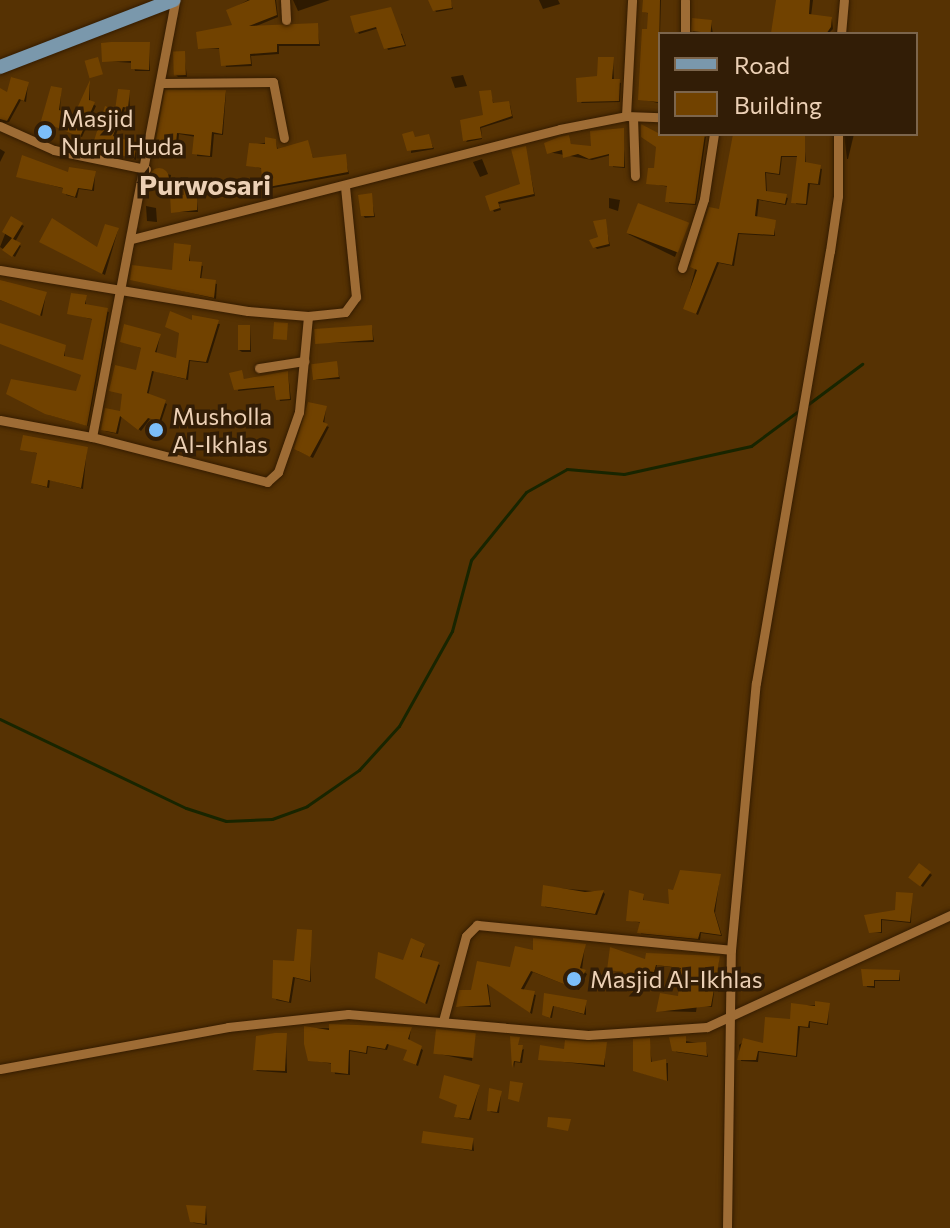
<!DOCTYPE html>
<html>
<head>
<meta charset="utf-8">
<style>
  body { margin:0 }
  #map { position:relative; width:950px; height:1228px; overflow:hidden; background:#563203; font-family:Commissioner,sans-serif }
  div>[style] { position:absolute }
  .shadow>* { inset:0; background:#0007; transform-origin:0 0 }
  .stream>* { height:3px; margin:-1.5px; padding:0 1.5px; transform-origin:1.5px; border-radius:1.5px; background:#182500 }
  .building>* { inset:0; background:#714200; transform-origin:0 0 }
  .round { border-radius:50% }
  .roads { filter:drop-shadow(0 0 2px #341c00) drop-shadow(0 0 2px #341c00) }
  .minor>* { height:9px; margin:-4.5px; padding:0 4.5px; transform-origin:4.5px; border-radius:4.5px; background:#9e6c35 }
  .primary>* { height:14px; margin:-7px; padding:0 7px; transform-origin:7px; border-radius:7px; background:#7a98ac }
  .dots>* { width:22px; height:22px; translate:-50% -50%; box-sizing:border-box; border:4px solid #321d06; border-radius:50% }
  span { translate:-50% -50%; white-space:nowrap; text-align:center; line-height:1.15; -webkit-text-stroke:7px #321d06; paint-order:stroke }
  .poi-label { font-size:24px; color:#ecd0b5 }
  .left { translate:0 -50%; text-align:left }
  .quarter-label { font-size:28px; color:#ecd0b5; font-weight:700 }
  .legend { position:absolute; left:658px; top:32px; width:260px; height:104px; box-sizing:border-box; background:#321d06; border:2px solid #7c654c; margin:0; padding:10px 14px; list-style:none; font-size:24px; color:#ecd0b5 }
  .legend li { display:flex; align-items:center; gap:16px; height:40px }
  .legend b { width:40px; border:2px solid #7c654c }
</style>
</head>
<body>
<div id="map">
  <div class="shadow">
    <i style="clip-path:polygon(248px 0,276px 0,278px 17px,254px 27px,317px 25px,320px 46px,279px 46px,279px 54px,251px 56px,252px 66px,226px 67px,221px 49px,200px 48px,234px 26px,228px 11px)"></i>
    <i style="clip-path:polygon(293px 0,330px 0,298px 11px)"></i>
    <i style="clip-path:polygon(430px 0,450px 1px,453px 9px,436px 12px)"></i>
    <i style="clip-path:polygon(539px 0,558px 0,560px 4px,543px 9px)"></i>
    <i style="clip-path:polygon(644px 0,661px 0,658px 103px,640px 99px,650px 14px,644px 12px)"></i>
    <i style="clip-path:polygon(778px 0,813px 0,811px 16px,832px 19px,833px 29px,828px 34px,774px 34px)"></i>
    <i style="clip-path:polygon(353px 18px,402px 34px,406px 46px,388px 50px,379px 28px,359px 34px)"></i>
    <i style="clip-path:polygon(694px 20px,711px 22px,713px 34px,693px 34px)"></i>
    <i style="clip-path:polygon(149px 45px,150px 71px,135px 71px,133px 63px,104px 61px)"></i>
    <i style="clip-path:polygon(184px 53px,187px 77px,178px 77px,176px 75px)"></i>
    <i style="clip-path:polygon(613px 59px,614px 81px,621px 83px,620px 102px,581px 103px)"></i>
    <i style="clip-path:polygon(463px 75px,467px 86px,455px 88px,451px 77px)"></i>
    <i style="clip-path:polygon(90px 83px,90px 102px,96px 106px,82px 137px,43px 121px,61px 90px,60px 112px,75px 118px)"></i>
    <i style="clip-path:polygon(28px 84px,26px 102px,21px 100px,9px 122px,0 124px,0 90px,8px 95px)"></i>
    <i style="clip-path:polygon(129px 92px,130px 109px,125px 108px,115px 138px,136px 145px,136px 160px,94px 146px)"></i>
    <i style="clip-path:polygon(226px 92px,223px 135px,214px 134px,212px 157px,197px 156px,196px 137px,179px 134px,177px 155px,156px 151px)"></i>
    <i style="clip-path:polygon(490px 92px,494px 105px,510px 105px,513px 118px,481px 128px,482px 139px,466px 142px,485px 116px)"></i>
    <i style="clip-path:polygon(660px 126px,660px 134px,706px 137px,696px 205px,669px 203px,669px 187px,648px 183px,656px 171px)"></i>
    <i style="clip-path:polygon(623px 130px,625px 168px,613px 167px,611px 155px,592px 160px,548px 152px,568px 137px,572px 146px,593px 148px)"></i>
    <i style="clip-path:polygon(412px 133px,416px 139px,428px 136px,434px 149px,411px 153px)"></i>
    <i style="clip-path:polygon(735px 134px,804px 138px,806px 165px,822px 169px,820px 185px,810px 184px,807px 205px,796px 204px,799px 157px,782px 157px,780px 175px,766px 173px,767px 193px,788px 198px,786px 205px,759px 200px,757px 218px,775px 222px,775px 236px,739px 234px,734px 266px,719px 263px,698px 315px,685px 308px,711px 209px,721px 212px)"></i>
    <i style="clip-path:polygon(844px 134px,854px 134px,848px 159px,847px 159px)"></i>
    <i style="clip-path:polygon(276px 141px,278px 151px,307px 142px,314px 160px,345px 156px,349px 174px,267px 189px,263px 169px,248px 165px,251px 145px)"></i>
    <i style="clip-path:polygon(525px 148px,535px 196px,499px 204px,501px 210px,494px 212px,488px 197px,522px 186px)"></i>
    <i style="clip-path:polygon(0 149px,5px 152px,0 162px)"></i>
    <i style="clip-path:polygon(482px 159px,488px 174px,480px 177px,473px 162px)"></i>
    <i style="clip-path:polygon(155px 171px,171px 175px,169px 188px,150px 184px)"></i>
    <i style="clip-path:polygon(95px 173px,94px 191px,79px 189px,77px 198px,66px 195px,65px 189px,18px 176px)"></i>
    <i style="clip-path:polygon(196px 192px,198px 212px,173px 212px,186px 197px)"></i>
    <i style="clip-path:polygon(371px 195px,375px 217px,365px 218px,363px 215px)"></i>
    <i style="clip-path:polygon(609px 198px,620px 200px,618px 211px,609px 208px)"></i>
    <i style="clip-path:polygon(146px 206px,156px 208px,157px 222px,147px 221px)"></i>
    <i style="clip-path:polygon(11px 219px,24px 226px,15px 242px,21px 246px,15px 257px,0 247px)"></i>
    <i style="clip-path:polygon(605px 221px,610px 246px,597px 249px,595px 247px)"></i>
    <i style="clip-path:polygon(687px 225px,675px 257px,628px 234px)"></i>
    <i style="clip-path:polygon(118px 230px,105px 275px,41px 242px,98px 250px)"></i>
    <i style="clip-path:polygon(190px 247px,190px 263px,203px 266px,201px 280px,217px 284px,216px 299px,132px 279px,173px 272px)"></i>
    <i style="clip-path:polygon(0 284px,46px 294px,42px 316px,0 300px)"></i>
    <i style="clip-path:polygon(86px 297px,86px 307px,109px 312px,88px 426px,49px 415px,78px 393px,83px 375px,0 343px,0 326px,65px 347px,65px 358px,85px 363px,94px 320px,69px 313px)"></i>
    <i style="clip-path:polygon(193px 322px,220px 324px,208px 363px,190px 361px,188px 380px,154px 371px,148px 396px,167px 404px,161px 422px,150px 419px,141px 431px,122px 415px,118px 434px,105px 431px,122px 414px,124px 394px,111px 390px,138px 372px,143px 349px,122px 341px,160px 336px,156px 355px,178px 361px)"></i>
    <i style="clip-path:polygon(250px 327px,251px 352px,242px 352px,239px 350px)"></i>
    <i style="clip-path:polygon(372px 327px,374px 342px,315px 343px)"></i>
    <i style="clip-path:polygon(336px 364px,340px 379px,315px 380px)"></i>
    <i style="clip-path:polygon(241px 372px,245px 381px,288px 373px,291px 400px,280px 401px,276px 387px,238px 391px)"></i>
    <i style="clip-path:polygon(326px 408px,324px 425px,329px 427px,313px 458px,298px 451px)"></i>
    <i style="clip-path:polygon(23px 449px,87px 449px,83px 489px,50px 480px,49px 488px,35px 484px,39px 454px)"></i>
    <i style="left:920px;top:866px;width:15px;height:15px;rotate:37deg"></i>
    <i style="clip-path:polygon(720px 876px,715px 913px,722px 936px,701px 933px,700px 940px,641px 934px,642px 923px,628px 920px,643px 896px,644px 902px,672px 906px,675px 892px)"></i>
    <i style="clip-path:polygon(545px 887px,603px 892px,605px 894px,597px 915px,545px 907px)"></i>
    <i style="clip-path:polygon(912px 895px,911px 923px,882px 920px,882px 933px,871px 932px,867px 916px,897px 912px)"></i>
    <i style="clip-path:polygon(311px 932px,311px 982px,295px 978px,291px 1003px,276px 1000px)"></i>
    <i style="clip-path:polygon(585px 945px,582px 970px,587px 974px,579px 990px,533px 972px,523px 991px,536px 995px,532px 1014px,488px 984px,491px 1007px,458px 1007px,473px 992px,535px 952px)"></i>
    <i style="clip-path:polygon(424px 946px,421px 959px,440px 965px,427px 1004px,380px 980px)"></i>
    <i style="clip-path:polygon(719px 958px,712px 1007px,697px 1005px,696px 1012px,658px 1011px,680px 998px,683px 969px,657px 965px,655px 973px,640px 974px,635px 993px,624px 990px,625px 973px,609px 969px,646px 962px)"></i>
    <i style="clip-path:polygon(863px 971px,900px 972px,900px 981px,875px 981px,875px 988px,867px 987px)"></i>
    <i style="clip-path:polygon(546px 996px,586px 1002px,586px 1015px,554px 1006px,552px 1018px,547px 1017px)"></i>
    <i style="clip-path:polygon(793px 1005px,829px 1005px,828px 1025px,810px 1022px,810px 1028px,800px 1027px,797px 1057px,759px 1052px,758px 1062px,741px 1061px,739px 1045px,744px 1041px,765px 1046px,791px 1021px)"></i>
    <i style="clip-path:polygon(306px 1028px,411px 1029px,409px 1042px,423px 1050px,418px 1066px,405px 1060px,409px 1050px,389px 1044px,387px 1050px,368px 1047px,367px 1054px,350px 1051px,350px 1075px,335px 1074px,333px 1064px,310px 1060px)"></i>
    <i style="clip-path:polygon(286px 1035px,287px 1073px,257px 1071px,255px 1069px)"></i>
    <i style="clip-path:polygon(475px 1035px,472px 1061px,435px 1053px)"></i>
    <i style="clip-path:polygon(511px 1038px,513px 1054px,524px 1049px,522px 1063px,515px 1062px,514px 1068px)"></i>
    <i style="clip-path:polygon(672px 1039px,705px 1044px,708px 1057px,676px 1052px)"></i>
    <i style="clip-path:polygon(649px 1040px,652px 1064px,668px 1063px,668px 1081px,635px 1071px)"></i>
    <i style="clip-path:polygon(605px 1046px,605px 1067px,540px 1059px,566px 1052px)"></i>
    <i style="clip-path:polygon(479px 1087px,471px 1120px,459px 1118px,456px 1116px)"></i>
    <i style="clip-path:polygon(501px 1093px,499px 1113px,491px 1112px,489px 1110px)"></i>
    <i style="clip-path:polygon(473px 1140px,474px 1151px,423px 1142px)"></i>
    <i style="clip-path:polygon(206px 1208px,207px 1225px,194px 1223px,191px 1221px)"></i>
  </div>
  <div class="stream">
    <i style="left:807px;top:405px;width:69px;rotate:-36.7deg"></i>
    <i style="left:0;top:719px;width:206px;rotate:25.6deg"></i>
    <i style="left:186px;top:808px;width:42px;rotate:18deg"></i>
    <i style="left:226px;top:821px;width:46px;rotate:-2.5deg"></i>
    <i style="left:272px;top:819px;width:37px;rotate:-20deg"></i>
    <i style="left:307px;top:806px;width:63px;rotate:-34.7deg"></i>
    <i style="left:359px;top:770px;width:59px;rotate:-47.7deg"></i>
    <i style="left:399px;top:726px;width:109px;rotate:-60.8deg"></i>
    <i style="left:452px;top:631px;width:73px;rotate:-75deg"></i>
    <i style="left:471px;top:560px;width:87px;rotate:-51deg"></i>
    <i style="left:526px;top:492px;width:47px;rotate:-29.3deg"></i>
    <i style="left:567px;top:469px;width:57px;rotate:5deg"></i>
    <i style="left:624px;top:474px;width:130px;rotate:-12.4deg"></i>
    <i style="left:751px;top:446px;width:62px;rotate:-36.5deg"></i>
  </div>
  <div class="building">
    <i style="clip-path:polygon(250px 0,275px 0,277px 15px,249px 26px,318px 23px,319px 44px,277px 44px,277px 52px,250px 54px,251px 64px,221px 66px,219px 48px,198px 49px,196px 32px,232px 25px,226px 10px)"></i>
    <i style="clip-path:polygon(428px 0,451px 0,452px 8px,433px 11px)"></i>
    <i style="clip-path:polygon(643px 0,660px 0,658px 102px,638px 100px,642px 29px,647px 29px,648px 13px,642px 12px)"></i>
    <i style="clip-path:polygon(776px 0,810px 0,809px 14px,832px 17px,831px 27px,826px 34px,771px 33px)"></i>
    <i style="clip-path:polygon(391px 7px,405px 45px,384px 49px,376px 27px,355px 33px,350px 16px)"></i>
    <i style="left:692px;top:18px;width:20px;height:13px;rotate:6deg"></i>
    <i style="clip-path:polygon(111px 42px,150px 42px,149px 70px,131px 69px,131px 61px,102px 62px,101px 43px)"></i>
    <i style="left:185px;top:51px;width:24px;height:12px;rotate:88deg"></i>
    <i style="left:98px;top:57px;width:18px;height:14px;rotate:74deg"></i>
    <i style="clip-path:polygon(598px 57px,614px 57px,612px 79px,620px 79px,619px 101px,577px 102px,576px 78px,597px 76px)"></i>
    <i style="clip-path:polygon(11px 77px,29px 82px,24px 101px,19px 99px,7px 121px,0 119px,0 88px,7px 92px)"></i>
    <i style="clip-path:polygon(90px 80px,89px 100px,95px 102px,80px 137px,41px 121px,51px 86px,62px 88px,59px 110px,74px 115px)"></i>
    <i style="clip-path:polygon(118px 89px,130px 90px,128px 108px,123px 107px,113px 136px,137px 143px,134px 159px,92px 147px,105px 106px,115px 110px)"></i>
    <i style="clip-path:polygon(165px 90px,226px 90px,222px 134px,212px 132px,210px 156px,192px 154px,194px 135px,177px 133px,175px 154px,154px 151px)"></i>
    <i style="clip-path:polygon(491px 90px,493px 103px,509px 101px,512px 116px,480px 127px,482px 138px,463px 141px,460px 120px,483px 115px,479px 91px)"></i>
    <i style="clip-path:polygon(641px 124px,660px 134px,705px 134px,695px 204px,665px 202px,667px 186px,646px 184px,648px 168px,654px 168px,656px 147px,641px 137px)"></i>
    <i style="clip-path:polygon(624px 128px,624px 167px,609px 166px,609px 154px,589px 159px,578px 154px,563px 158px,562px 150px,547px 154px,544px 143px,559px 137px,569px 135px,571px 144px,591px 146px,590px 131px)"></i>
    <i style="clip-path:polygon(413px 131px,415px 137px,429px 134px,433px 148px,407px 151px,402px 134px)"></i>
    <i style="clip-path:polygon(733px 134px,805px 136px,805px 162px,821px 165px,818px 184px,808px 183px,806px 204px,791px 203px,797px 156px,781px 156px,779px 174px,765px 172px,766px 191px,787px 194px,785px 204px,757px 199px,755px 216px,776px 220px,774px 235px,738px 233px,732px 265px,717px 262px,696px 314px,683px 309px,697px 270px,690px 267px,709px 207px,719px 209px)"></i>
    <i style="clip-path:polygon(265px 137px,276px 139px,277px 149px,308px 140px,313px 158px,346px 154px,348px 172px,263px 188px,261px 168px,246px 166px,249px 143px,265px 144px)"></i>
    <i style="clip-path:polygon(526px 146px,534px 194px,498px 202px,500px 208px,490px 211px,485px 196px,520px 184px,511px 149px)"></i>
    <i style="clip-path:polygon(22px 155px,68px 172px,69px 167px,96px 171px,92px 190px,78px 188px,75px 197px,62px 193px,63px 188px,16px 177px)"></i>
    <i class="round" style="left:149px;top:168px;width:20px;height:20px"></i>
    <i style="clip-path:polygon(184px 189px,197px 190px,197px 210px,171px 213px,170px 195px,184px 195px)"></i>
    <i style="clip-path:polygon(372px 193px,374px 216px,361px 216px,358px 195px)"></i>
    <i style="left:638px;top:203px;width:55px;height:32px;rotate:21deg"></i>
    <i style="clip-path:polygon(11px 216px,23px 223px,13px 239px,21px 243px,12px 257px,2px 250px,12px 238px,2px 232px)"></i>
    <i style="clip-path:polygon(52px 218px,97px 247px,105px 224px,119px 228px,102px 274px,39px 242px)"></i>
    <i style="clip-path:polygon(606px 219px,609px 244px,593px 248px,589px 240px,598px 237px,593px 221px)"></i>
    <i style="clip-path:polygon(174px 243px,191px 245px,189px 261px,202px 262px,200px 278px,216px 280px,214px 298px,130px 280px,132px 265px,172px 270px)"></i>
    <i style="clip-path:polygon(0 280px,47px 292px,40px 316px,0 300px)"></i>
    <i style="clip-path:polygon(71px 293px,87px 295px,85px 304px,108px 308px,87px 426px,45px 414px,6px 394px,11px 379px,76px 391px,81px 375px,0 344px,0 323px,66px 345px,64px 356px,83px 360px,92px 319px,67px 314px)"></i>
    <i style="clip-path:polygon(170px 311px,192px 320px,192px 315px,219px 320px,206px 362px,189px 360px,186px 379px,152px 371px,147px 393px,166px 400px,159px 422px,148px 418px,138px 430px,120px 416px,116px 433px,101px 430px,105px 408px,120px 411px,122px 394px,109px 391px,115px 365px,136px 370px,141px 348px,120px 342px,124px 324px,161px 334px,155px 352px,176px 358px,179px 333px,165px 327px)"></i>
    <i style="left:274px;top:322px;width:14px;height:17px;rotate:4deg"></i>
    <i style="left:238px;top:325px;width:12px;height:25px"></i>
    <i style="left:372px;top:325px;width:15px;height:58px;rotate:86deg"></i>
    <i style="left:337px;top:361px;width:16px;height:26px;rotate:83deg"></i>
    <i style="clip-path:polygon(242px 370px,244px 379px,288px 371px,290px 399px,276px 400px,274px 386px,234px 390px,229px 373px)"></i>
    <i style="clip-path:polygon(308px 402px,327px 406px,323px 422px,328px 424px,310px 457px,294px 449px)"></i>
    <i style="clip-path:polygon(23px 435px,88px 447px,81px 488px,48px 480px,47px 487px,31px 483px,37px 453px,20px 450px)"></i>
    <i style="left:919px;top:863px;width:15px;height:18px;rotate:37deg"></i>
    <i style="clip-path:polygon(680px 870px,721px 874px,714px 911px,721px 935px,700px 932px,698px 939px,637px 933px,640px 922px,626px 921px,629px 890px,644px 894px,643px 900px,669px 904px,668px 889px,673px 890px)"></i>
    <i style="clip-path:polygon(543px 885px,585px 892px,604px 890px,595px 914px,541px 906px)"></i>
    <i style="clip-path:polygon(896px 892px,913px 893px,910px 922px,881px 919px,881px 932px,869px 933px,864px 915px,895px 910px)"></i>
    <i style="clip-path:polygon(297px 929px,312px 930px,310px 981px,293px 977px,289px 1002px,272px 998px,273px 960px,294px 961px)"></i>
    <i style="clip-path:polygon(411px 938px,425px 944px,420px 957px,439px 962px,425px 1004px,375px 978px,378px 952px,403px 960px)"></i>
    <i style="clip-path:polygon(533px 938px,586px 944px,580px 968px,586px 970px,576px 989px,531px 971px,521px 989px,535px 991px,530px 1013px,487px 984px,490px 1005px,456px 1007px,459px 990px,471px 990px,477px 961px,510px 967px,515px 946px,533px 950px)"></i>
    <i style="clip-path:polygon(610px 947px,645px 959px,646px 953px,720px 956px,711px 1006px,656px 1012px,660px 993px,678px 996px,681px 968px,656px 965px,654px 972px,640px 970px,633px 993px,620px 988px,623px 972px,607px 970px)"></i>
    <i style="clip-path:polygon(861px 969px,900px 970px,899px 980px,874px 980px,874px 986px,863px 986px)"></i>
    <i style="clip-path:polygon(544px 993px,587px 1000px,584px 1014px,553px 1006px,550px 1018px,542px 1015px)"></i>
    <i style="clip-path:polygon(815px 1001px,830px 1003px,827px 1024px,809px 1021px,808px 1027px,798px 1026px,796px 1056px,758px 1051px,756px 1060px,737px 1060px,743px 1038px,763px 1043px,765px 1017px,790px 1019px,791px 1003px,815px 1006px)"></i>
    <i style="clip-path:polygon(329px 1024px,412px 1027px,408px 1039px,422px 1046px,416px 1065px,403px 1060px,407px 1050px,387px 1044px,385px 1049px,367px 1046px,366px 1053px,349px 1050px,348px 1074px,331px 1072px,331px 1063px,308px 1061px,304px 1044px,304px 1026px,329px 1030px)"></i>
    <i style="left:436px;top:1029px;width:40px;height:25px;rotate:6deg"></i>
    <i style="clip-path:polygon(275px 1033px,287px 1033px,285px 1071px,253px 1070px,256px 1036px)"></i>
    <i style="clip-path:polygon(510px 1036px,520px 1037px,518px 1045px,523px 1045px,520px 1062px,514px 1061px,512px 1068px)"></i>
    <i style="clip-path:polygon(686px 1036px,686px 1043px,706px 1042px,707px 1056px,672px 1051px,669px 1037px)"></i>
    <i style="clip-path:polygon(650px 1038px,651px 1062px,666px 1059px,667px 1081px,633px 1071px,633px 1039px)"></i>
    <i style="clip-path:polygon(565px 1040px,607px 1042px,604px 1065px,538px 1060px,540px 1045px,564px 1049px)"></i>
    <i style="clip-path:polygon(444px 1075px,480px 1085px,469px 1119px,454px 1117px,457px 1105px,439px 1098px)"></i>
    <i style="clip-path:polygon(510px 1081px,523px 1083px,519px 1102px,508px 1099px)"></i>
    <i style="clip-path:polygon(489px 1088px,502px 1091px,497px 1112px,487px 1111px)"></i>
    <i style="clip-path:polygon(548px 1117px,571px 1119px,568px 1131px,547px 1127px)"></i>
    <i style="left:423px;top:1131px;width:51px;height:12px;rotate:8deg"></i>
    <i style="clip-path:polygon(186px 1205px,206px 1206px,205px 1224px,190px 1222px)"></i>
  </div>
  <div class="roads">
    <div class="minor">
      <i style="left:285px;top:0;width:20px;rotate:87deg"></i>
      <i style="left:685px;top:34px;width:34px;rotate:-90deg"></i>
      <i style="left:841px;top:34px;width:34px;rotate:-85deg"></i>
      <i style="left:162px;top:83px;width:111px;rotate:-0.5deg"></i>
      <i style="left:273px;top:82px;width:57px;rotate:78.9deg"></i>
      <i style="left:626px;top:116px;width:116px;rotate:-87deg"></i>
      <i style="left:633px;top:117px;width:59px;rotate:88.1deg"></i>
      <i style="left:0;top:126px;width:59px;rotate:24deg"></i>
      <i style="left:54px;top:150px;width:94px;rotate:11.7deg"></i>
      <i style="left:132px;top:239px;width:442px;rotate:-14.4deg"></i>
      <i style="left:560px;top:129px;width:67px;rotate:-11.1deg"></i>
      <i style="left:626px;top:116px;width:34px;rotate:2deg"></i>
      <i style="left:682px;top:268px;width:72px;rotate:-72.3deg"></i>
      <i style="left:704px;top:199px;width:66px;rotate:-81.3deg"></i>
      <i style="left:0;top:270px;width:251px;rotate:9.4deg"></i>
      <i style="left:248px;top:311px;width:60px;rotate:4.8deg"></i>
      <i style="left:308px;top:316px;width:37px;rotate:-6deg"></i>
      <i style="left:345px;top:312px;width:19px;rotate:-54deg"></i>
      <i style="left:356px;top:297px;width:111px;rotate:-95.7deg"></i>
      <i style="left:259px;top:368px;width:46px;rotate:-8.8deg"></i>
      <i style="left:0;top:420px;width:94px;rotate:10.5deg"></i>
      <i style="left:92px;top:437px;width:181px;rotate:14.4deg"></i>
      <i style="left:267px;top:482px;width:15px;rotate:-42deg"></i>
      <i style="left:278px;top:472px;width:64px;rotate:-70.7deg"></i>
      <i style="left:299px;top:412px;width:96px;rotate:-84.6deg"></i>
      <i style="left:92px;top:437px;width:445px;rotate:-79.2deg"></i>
      <i style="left:443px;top:1021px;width:88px;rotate:-74.9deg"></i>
      <i style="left:466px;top:936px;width:16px;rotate:-45deg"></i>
      <i style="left:477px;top:925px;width:255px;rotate:5.6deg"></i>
      <i style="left:0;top:1069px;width:232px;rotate:-10.4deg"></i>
      <i style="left:228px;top:1027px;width:121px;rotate:-6.2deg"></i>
      <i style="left:348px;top:1014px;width:241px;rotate:5deg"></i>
      <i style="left:588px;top:1035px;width:119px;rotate:-3.8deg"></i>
      <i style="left:707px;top:1027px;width:268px;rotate:-24.7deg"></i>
      <i style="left:727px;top:1228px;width:278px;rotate:-89.2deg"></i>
      <i style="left:731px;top:950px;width:268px;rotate:-84.7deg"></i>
      <i style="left:756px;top:683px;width:438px;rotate:-80.3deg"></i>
      <i style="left:830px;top:251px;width:56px;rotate:-81.7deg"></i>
      <i style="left:838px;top:196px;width:62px;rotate:-90deg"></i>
    </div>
    <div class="primary">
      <i style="left:0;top:67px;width:186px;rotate:-21.1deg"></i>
    </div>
  </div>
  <div class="dots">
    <i style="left:45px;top:132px;background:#7cbef9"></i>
    <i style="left:156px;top:430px;background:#7cbef9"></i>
    <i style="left:574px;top:979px;background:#7cbef9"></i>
  </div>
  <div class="poi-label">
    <span class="left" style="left:61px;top:132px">Masjid<br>Nurul Huda</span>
    <span class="left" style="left:172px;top:430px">Musholla<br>Al-Ikhlas</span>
    <span class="left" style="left:590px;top:979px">Masjid Al-Ikhlas</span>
  </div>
  <div class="quarter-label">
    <span style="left:205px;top:184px">Purwosari</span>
  </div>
  <ul class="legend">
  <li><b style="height:10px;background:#7a98ac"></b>Road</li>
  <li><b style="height:22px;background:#714200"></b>Building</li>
  </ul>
</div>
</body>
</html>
